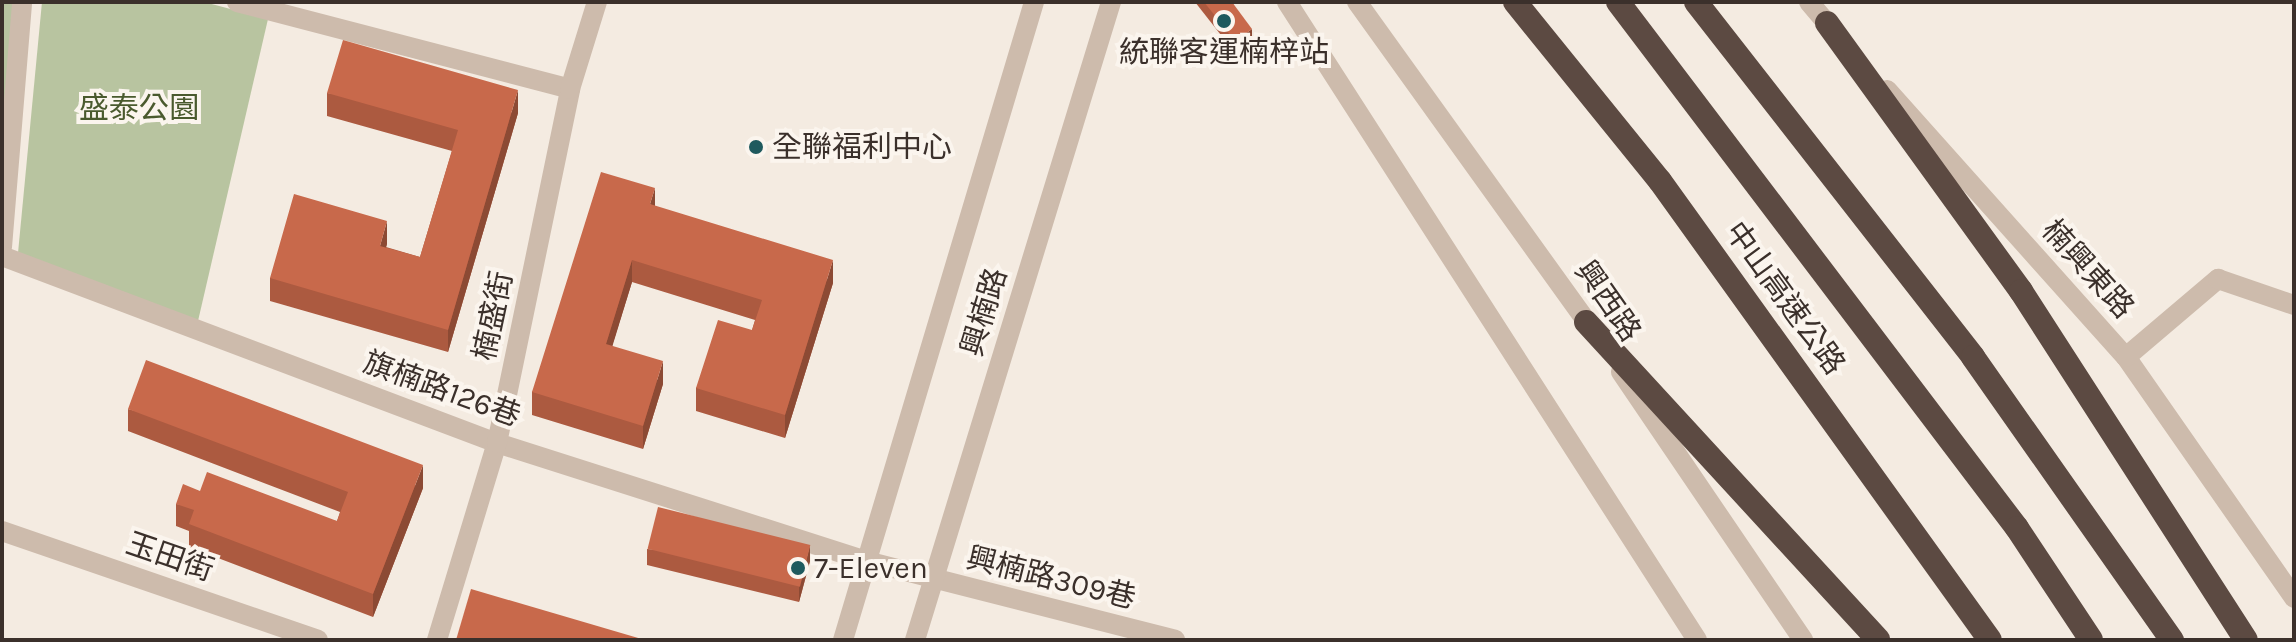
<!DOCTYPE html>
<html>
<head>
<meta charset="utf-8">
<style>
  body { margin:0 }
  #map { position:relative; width:2296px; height:642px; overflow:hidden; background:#f4ebe1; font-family:Karla,"Noto Sans TC",sans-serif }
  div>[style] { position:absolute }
  .green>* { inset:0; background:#b8c4a0 }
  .minor>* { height:20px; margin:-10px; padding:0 10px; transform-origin:10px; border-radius:10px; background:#cdbbac }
  .highway>* { height:24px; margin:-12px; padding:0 12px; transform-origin:12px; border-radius:12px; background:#5c4a42 }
  .wall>* { inset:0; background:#ac5a40 }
  .shaded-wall>* { inset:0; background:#8c4a34 }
  .building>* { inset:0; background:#c8694b; transform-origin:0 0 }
  .dots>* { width:22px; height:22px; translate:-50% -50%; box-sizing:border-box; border:4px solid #fbf5ee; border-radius:50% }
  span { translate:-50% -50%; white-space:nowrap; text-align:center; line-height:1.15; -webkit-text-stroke:8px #fbf5ee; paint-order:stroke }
  .poi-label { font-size:30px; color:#3b302b }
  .left { translate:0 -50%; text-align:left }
  .park-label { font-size:30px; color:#4a5a2e }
  .street-label { font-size:30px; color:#3b302b }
  .frame { position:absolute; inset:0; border:4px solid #3b302b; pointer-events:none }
</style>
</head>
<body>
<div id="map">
  <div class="green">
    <div style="clip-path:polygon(2px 2px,20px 2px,2px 246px)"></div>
    <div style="clip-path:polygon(42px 2px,204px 2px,268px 19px,198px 321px,18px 253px)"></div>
  </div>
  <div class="minor">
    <div style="left:237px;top:2px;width:344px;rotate:14.6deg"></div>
    <div style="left:1287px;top:2px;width:758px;rotate:57.27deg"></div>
    <div style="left:1357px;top:2px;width:406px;rotate:54.3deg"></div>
    <div style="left:1809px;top:2px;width:42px;rotate:49.8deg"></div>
    <div style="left:1887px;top:90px;width:358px;rotate:48.2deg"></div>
    <div style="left:2126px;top:357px;width:294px;rotate:55.1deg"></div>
    <div style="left:2px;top:247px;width:246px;rotate:-85.3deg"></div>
    <div style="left:2px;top:256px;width:529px;rotate:20.7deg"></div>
    <div style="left:497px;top:443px;width:387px;rotate:17.7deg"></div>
    <div style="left:866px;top:561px;width:319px;rotate:14.3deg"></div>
    <div style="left:2126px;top:357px;width:121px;rotate:-40.3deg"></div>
    <div style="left:2218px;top:279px;width:80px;rotate:18.9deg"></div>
    <div style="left:1621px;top:372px;width:324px;rotate:55.8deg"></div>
    <div style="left:2px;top:531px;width:334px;rotate:19deg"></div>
    <div style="left:437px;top:640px;width:206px;rotate:-73.1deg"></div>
    <div style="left:497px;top:443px;width:361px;rotate:-78.3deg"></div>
    <div style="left:570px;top:89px;width:91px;rotate:-72.8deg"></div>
    <div style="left:843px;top:640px;width:666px;rotate:-73.33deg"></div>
    <div style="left:915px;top:640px;width:667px;rotate:-72.92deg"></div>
  </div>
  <div class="highway">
    <div style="left:1515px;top:2px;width:230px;rotate:51deg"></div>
    <div style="left:1660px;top:181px;width:565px;rotate:54.29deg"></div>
    <div style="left:1618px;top:2px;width:660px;rotate:52.82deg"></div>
    <div style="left:2017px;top:528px;width:134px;rotate:56.5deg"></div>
    <div style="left:1696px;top:2px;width:450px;rotate:52deg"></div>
    <div style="left:1973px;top:357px;width:346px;rotate:54.9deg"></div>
    <div style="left:1827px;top:23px;width:331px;rotate:54.1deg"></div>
    <div style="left:2021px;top:291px;width:415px;rotate:57.2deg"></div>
    <div style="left:1586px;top:322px;width:432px;rotate:47.4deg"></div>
  </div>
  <div class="wall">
    <div style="clip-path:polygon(1195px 2px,1232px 2px,1252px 40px,1235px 53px)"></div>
    <div style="clip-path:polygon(327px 93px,518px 113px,448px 352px,270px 301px,270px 278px,387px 244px,386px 247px,420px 257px,452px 151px,327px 116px)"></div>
    <div style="clip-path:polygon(655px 206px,833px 283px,785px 438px,696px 411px,696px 388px,752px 330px,755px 320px,632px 282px,612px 346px,663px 384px,643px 449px,532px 415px,532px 392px)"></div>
    <div style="clip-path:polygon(128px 409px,423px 488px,373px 617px,189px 547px,189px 531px,176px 526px,176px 504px,337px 521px,340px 512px,128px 431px)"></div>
    <div style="clip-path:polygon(647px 549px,810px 561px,799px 602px,647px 565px)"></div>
  </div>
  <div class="shaded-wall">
    <div style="clip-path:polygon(1252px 29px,1252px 40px,1235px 53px,1235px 41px)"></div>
    <div style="clip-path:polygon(518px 90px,518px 113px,448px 352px,448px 330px)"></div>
    <div style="clip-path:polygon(655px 188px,655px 211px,650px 204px)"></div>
    <div style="clip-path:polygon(387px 221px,387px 244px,380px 268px,380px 246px)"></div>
    <div style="clip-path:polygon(632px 260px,632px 282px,606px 367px,606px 344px)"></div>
    <div style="clip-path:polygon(833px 260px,833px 283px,785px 438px,785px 415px)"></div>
    <div style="clip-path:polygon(663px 361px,663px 384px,643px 449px,643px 426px)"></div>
    <div style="clip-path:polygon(423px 465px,423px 488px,373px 617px,373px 594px)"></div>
    <div style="clip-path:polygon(810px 545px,810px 561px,799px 602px,799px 587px)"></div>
  </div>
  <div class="building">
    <div style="clip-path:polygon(1204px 2px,1232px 2px,1252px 29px,1235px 41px)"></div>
    <div style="clip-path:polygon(343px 40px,518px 90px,448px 330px,270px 278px,294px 194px,387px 221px,380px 246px,420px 257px,458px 130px,327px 93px)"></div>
    <div style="clip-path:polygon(601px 172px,655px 188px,650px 204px,833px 260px,785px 415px,696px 388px,718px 320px,752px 330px,762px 300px,632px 260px,606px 344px,663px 361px,643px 426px,532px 392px)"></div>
    <div style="clip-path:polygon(146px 360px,423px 465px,373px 594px,189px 524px,194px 510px,176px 504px,183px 484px,200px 491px,207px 472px,337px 521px,348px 492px,128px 409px)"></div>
    <div style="left:658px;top:507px;width:157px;height:43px;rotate:14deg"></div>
    <div style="clip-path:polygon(471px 589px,645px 640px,456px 640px)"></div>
  </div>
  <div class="dots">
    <div style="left:1224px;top:21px;background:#1f5a5e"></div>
    <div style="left:756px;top:147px;background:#1f5a5e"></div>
    <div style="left:798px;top:568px;background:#1f5a5e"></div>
  </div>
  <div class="poi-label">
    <span style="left:1224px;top:52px">統聯客運楠梓站</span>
    <span class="left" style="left:772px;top:147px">全聯福利中心</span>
    <span class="left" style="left:814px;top:568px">7-Eleven</span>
  </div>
  <div class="park-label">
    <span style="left:139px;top:108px">盛泰公園</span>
  </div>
  <div class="street-label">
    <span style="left:2088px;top:269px;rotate:48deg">楠興東路</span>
    <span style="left:1785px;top:298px;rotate:54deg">中山高速公路</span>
    <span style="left:1608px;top:301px;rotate:55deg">興西路</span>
    <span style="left:984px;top:312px;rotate:-73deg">興楠路</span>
    <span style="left:493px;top:316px;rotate:-78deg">楠盛街</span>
    <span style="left:442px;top:389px;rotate:20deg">旗楠路126巷</span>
    <span style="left:170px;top:557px;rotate:19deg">玉田街</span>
    <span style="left:1051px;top:578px;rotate:14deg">興楠路309巷</span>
  </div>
  <div class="frame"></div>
</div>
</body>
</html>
